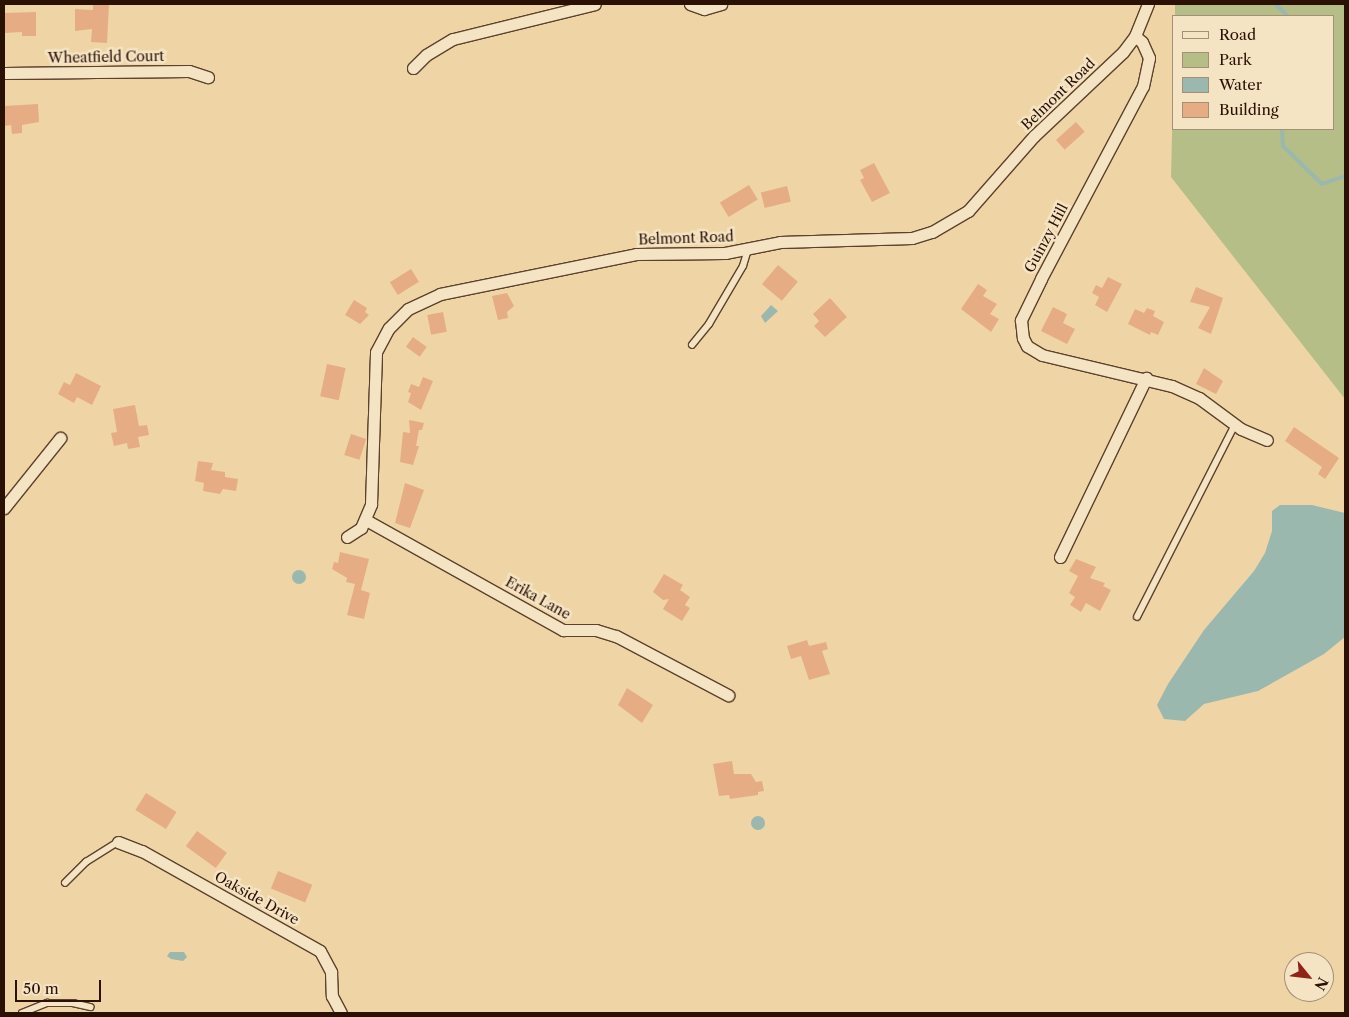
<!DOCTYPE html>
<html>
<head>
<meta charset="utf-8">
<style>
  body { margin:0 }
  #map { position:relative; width:1349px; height:1017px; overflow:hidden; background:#efd5a5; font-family:"Libre Caslon Text",serif }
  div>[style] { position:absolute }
  .green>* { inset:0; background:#b6be88 }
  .water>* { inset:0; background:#9bb8ae }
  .round { border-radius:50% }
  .stream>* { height:4px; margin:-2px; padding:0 2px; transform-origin:2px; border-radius:2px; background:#9bb8ae }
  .building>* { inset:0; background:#e6ad84; transform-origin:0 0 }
  .roads { filter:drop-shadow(1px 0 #5c412c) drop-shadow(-1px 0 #5c412c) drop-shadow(0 1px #5c412c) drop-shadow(0 -1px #5c412c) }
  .lane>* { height:5.5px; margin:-2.75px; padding:0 2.75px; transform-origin:2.75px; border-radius:2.75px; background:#f5e4c4 }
  .street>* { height:11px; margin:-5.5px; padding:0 5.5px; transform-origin:5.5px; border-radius:5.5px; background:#f5e4c4 }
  span { translate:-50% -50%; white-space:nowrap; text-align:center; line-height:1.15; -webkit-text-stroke:5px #f5e4c4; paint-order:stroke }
  .street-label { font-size:14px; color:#2b1004 }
  .frame { position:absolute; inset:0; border:5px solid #2b1004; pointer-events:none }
  .legend { position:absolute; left:1172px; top:15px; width:162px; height:115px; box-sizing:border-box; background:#f5e4c4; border:1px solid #a48f77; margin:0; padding:6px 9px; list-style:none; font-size:15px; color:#2b1004 }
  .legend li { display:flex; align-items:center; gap:10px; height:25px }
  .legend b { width:25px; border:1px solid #a48f77 }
  .north { position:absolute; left:1284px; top:952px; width:50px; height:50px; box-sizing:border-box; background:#f5e4c4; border:1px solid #a48f77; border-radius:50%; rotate:119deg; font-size:14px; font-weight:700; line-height:20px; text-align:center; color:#2b1004 }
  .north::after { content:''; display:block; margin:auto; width:18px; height:22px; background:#8f2418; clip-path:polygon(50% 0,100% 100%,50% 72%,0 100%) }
  .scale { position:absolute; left:15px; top:980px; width:86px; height:22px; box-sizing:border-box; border:2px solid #2b1004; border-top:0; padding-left:6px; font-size:15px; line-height:18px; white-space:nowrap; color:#2b1004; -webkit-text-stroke:4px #f5e4c4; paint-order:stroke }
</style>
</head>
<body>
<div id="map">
  <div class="green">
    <div style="clip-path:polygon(1175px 4px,1345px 4px,1345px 399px,1171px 177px,1173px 92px,1173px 129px,1333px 129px,1333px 16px,1175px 16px)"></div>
  </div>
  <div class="water">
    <div style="clip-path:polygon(771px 305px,778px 311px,765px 323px,761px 316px)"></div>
    <div style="clip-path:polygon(1280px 505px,1312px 505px,1345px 513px,1345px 637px,1324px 654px,1258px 691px,1204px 704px,1185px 721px,1164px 719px,1157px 705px,1168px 684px,1204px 630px,1254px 571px,1265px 553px,1272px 531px,1272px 511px)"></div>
    <div class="round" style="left:292px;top:570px;width:14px;height:14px"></div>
    <div class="round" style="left:751px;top:816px;width:14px;height:14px"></div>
    <div style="clip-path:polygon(170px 952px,184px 952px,187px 957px,183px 961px,171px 959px,167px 956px)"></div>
  </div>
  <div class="stream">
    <div style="left:1275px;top:4px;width:18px;rotate:43deg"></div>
    <div style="left:1282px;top:129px;width:17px;rotate:87deg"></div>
    <div style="left:1283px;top:146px;width:54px;rotate:44.3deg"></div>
    <div style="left:1322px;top:184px;width:24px;rotate:-19deg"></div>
  </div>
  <div class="building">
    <div style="clip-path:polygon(93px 4px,109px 4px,107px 43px,91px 42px,92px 29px,75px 31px,75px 9px,93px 10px)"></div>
    <div style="clip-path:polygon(36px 12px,36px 36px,22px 36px,22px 32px,4px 33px,4px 13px)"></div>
    <div style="clip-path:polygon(38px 104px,39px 122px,22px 125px,22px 133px,12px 134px,11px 125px,4px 126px,4px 106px)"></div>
    <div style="left:1076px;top:122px;width:13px;height:27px;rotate:48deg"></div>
    <div style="clip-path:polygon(874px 163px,890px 193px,872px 202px,860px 180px,864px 178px,860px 170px)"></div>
    <div style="left:749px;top:185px;width:17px;height:34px;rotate:59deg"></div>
    <div style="left:787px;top:186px;width:16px;height:27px;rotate:76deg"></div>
    <div style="left:778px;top:265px;width:26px;height:25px;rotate:40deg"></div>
    <div style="left:411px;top:269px;width:15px;height:25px;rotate:58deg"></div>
    <div style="clip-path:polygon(1108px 277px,1122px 284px,1107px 312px,1095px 305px,1099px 297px,1092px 293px,1096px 285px,1102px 288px)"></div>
    <div style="clip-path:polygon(978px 284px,987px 290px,983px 296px,997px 304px,990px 314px,999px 319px,991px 332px,961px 309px)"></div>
    <div style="clip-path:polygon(1196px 287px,1223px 298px,1211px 334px,1198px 328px,1210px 307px,1190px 302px)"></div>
    <div style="clip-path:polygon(507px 293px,514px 306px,507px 312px,508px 318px,498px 320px,492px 296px)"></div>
    <div style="clip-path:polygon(830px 298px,847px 317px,825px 337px,814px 326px,819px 321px,813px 314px)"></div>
    <div style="clip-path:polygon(354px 300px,367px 308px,365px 312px,369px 315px,360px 324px,345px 315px)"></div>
    <div style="clip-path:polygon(1053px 307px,1067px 314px,1063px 323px,1075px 329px,1067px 344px,1041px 331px)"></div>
    <div style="clip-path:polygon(1147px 308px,1155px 311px,1153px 316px,1164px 322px,1158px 335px,1151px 332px,1150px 335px,1128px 324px,1135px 309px,1144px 313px)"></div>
    <div style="left:443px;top:312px;width:20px;height:16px;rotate:79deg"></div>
    <div style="left:413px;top:337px;width:17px;height:12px;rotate:36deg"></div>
    <div style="left:327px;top:364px;width:19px;height:33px;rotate:12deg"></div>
    <div style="clip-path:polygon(1204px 368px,1223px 381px,1216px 394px,1196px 384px)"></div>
    <div style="clip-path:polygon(76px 373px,101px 386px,92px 405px,77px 397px,74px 403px,58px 394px,64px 382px,70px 385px)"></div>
    <div style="clip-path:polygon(423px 377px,433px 381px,421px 410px,408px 402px,411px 393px,408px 392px,411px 384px,419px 387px)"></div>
    <div style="clip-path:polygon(135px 405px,139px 426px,147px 425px,149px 435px,138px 437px,140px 447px,128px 449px,127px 443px,114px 446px,111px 433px,117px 432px,113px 409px)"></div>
    <div style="clip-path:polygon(409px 420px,424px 423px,422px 430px,419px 430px,416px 446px,419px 446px,413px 465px,400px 462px,403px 432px,410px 433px)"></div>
    <div style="clip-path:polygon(1294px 427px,1339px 458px,1325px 479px,1318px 474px,1322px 467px,1285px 441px)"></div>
    <div style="left:351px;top:434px;width:16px;height:22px;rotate:18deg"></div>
    <div style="clip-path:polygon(198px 461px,213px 463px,211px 470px,225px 472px,225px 477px,238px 479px,236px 491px,223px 489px,220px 494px,203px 491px,204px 483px,195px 481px)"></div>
    <div style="clip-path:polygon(405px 483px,424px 490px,410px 528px,395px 523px)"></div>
    <div style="clip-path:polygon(340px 552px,369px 559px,361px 590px,370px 593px,364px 619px,347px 615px,355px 584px,346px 582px,347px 578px,332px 569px,334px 562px,338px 563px)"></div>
    <div style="clip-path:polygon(1076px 559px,1096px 567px,1090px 578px,1105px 583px,1103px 586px,1111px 590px,1100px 611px,1086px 603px,1081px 612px,1070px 605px,1075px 597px,1069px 593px,1078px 576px,1069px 571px)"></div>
    <div style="clip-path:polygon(664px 574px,683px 585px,680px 590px,690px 597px,685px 605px,690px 608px,682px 621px,663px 609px,669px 599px,663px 600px,653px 592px)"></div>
    <div style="clip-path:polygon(807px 640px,809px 646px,826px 642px,828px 649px,822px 651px,830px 674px,809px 680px,801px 656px,791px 659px,787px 646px)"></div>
    <div style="clip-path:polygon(627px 688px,653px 705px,642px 723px,618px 705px)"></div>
    <div style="clip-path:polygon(732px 761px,734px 774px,751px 774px,756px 782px,762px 781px,764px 791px,758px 792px,758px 795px,730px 799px,729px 795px,719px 796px,713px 764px)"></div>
    <div style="left:146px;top:793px;width:36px;height:20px;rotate:32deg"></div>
    <div style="left:197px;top:831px;width:37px;height:19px;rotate:36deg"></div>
    <div style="left:278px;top:871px;width:37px;height:19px;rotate:22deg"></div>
  </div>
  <div class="roads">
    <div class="lane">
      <div style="left:692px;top:345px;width:27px;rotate:-51deg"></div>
      <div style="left:709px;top:324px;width:67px;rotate:-59.6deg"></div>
      <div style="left:743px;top:266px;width:17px;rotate:-73deg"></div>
      <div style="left:1137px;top:617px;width:216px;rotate:-63deg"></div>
      <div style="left:65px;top:883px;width:30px;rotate:-45deg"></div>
      <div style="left:86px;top:862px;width:38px;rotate:-32deg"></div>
      <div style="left:22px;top:1013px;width:27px;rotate:-22deg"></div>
      <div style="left:47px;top:1003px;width:26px"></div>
      <div style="left:73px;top:1003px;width:18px;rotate:13deg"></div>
    </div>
    <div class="street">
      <div style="left:690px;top:4px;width:15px;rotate:20deg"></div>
      <div style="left:704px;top:9px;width:18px;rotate:-16deg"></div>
      <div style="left:1135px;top:36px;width:9px;rotate:41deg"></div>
      <div style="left:1142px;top:42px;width:17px;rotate:66deg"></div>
      <div style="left:1149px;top:58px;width:29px;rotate:102deg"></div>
      <div style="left:1143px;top:86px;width:218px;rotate:117.9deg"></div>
      <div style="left:1041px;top:279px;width:46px;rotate:116deg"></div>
      <div style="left:1021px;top:320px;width:18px;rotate:84deg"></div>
      <div style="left:1023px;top:338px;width:9px;rotate:63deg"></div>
      <div style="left:1027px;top:346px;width:17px;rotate:31deg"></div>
      <div style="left:1042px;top:355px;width:134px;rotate:13.4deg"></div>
      <div style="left:1172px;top:386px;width:30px;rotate:24deg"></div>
      <div style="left:1199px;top:398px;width:52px;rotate:36.4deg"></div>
      <div style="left:1241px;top:429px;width:28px;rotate:23deg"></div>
      <div style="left:413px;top:68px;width:18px;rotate:-45deg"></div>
      <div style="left:426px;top:55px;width:31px;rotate:-31deg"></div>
      <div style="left:453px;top:39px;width:146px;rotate:-13.8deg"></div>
      <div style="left:4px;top:73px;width:185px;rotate:-0.6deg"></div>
      <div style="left:189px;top:71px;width:20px;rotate:18deg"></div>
      <div style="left:4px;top:508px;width:90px;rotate:-51.3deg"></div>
      <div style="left:366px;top:520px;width:226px;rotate:29.2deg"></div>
      <div style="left:563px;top:630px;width:33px"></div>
      <div style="left:596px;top:630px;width:21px;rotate:17deg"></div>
      <div style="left:616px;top:636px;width:127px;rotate:27.8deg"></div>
      <div style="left:347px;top:537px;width:17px;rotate:-33deg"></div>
      <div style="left:361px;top:528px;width:26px;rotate:-67deg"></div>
      <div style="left:371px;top:504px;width:152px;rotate:-88.1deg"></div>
      <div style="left:376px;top:352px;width:27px;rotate:-62deg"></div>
      <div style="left:389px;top:328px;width:27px;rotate:-45deg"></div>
      <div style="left:408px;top:309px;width:35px;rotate:-25deg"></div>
      <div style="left:440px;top:294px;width:200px;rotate:-11.5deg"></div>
      <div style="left:636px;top:254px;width:89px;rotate:-0.6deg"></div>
      <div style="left:725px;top:253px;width:56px;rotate:-11.3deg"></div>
      <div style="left:780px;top:242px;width:132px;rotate:-1.7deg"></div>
      <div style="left:912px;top:238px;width:21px;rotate:-17deg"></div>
      <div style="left:932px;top:232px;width:42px;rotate:-30.3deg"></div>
      <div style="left:968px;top:211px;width:100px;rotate:-48.7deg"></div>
      <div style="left:1034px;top:136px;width:122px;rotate:-43.3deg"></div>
      <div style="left:1123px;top:52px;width:20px;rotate:-53deg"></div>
      <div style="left:1135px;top:36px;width:35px;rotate:-68deg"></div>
      <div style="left:1060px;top:557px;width:199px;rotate:-64.3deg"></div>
      <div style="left:118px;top:842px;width:26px;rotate:21deg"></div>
      <div style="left:142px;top:851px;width:204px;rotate:29.3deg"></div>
      <div style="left:320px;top:951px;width:24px;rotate:62deg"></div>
      <div style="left:331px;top:972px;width:24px;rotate:88deg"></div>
      <div style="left:332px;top:996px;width:19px;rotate:62deg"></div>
    </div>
  </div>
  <div class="street-label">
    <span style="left:106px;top:57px;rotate:-1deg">Wheatfield Court</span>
    <span style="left:1058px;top:94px;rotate:-44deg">Belmont Road</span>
    <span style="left:686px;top:238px;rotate:-2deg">Belmont Road</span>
    <span style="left:1046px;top:238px;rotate:-62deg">Guinzy Hill</span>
    <span style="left:538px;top:598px;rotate:29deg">Erika Lane</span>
    <span style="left:257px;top:898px;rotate:29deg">Oakside Drive</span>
  </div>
  <div class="frame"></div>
  <ul class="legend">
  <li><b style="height:6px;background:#f5e4c4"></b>Road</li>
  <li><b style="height:14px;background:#b6be88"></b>Park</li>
  <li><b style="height:14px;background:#9bb8ae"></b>Water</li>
  <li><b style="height:14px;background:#e6ad84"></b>Building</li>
  </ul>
  <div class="north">N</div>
  <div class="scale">50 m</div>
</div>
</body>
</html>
